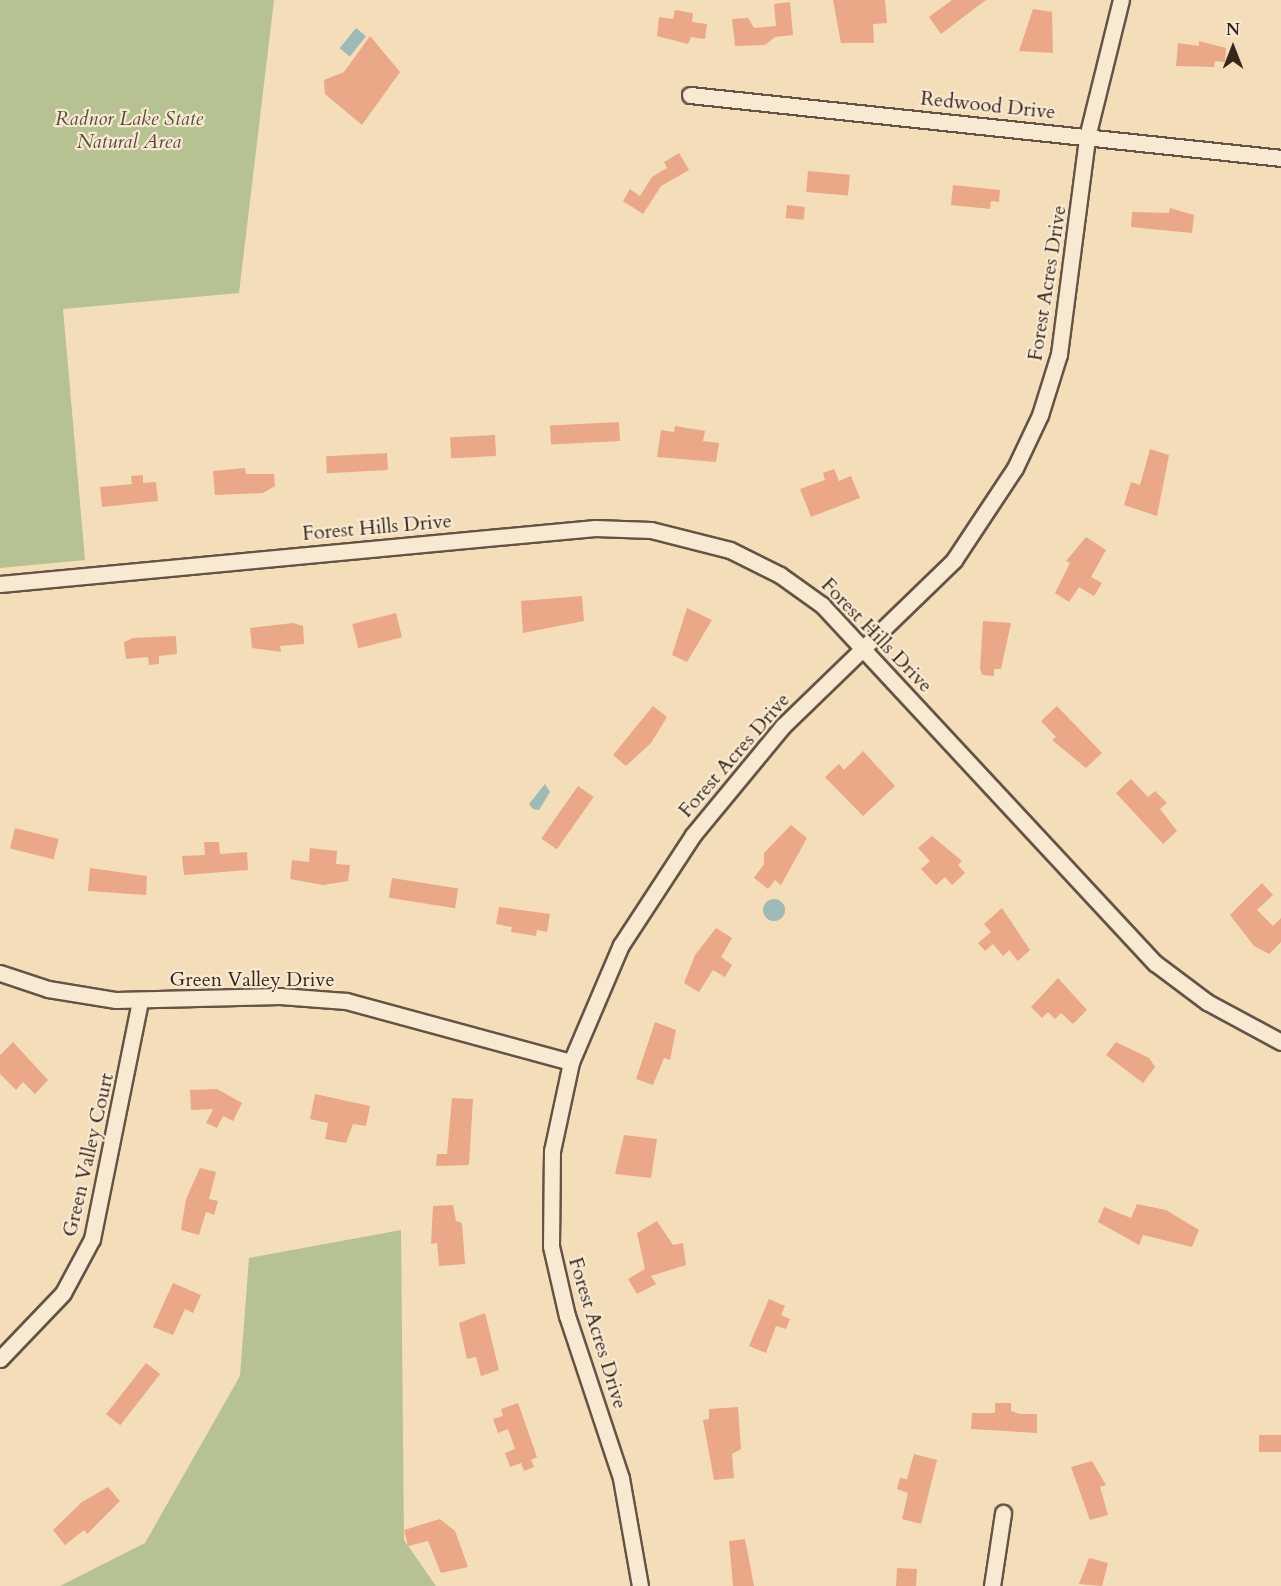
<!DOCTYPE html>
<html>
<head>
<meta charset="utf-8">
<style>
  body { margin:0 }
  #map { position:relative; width:1281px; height:1586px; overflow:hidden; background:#f4ddb9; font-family:Cardo,serif }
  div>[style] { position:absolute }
  .green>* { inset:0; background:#b7c292 }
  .water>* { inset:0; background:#9dbab6; transform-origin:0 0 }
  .round { border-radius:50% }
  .building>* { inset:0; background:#eaa889; transform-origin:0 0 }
  .roads { filter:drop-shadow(2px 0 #655445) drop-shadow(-2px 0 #655445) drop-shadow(0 2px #655445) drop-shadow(0 -2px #655445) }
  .street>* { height:15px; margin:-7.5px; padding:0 7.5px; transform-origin:7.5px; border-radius:7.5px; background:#f8e9d2 }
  span { translate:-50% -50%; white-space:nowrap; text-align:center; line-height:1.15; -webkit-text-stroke:4.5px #f8e9d2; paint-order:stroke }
  .street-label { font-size:20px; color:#35271e }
  .park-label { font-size:20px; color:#564e3b; font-style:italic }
  .north { position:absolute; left:1203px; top:18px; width:60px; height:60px; -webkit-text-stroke:4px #f8e9d2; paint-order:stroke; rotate:0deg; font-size:16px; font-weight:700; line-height:24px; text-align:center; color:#35271e }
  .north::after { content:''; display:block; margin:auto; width:21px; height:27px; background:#35271e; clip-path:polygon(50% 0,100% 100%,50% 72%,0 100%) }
</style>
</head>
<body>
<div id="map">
  <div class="green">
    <div style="clip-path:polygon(0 0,274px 0,239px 293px,63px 309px,85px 560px,0 568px)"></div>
    <div style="clip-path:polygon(401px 1230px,404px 1540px,436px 1586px,60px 1586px,145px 1543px,240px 1376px,249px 1258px)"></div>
  </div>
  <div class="water">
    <div style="left:356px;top:28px;width:13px;height:26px;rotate:39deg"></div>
    <div style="clip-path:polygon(545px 784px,550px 792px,539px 810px,533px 809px,529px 804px)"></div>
    <div class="round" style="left:763px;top:899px;width:22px;height:22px"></div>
  </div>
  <div class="building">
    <div style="clip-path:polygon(833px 0,885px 0,887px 23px,873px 24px,874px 43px,841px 43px)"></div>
    <div style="clip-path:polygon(952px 0,986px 0,941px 34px,929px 17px)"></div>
    <div style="clip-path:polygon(790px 2px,793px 35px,775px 37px,765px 45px,735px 46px,732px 19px,748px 18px,754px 28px,776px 26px,774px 4px)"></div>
    <div style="clip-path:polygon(1033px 9px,1052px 12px,1053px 53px,1019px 51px)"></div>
    <div style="clip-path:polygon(675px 10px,693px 13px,692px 22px,707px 24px,705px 39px,691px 37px,688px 44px,657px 36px,659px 17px,673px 19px)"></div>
    <div style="clip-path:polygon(370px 36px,400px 72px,362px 125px,325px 94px,324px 80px,344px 72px)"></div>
    <div style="clip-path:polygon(1199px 41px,1226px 48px,1225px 62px,1215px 61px,1214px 67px,1176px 66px,1178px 43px,1199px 46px)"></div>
    <div style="clip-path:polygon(679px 153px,689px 170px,661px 186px,643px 214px,623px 201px,630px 189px,640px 196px,652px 177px,667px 168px,664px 162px)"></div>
    <div style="left:808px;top:171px;width:42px;height:21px;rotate:5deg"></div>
    <div style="clip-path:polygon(953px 185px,1000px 190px,999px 202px,991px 201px,990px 209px,951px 205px)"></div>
    <div style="left:787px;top:205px;width:18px;height:13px;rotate:6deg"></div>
    <div style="clip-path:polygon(1170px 208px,1194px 215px,1192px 233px,1131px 227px,1132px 212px,1169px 213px)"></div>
    <div style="left:619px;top:422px;width:19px;height:69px;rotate:87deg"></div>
    <div style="clip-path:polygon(675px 426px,705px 431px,703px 441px,719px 443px,716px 462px,657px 457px,661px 430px,674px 432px)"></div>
    <div style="left:495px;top:435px;width:21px;height:45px;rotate:87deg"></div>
    <div style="clip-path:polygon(1150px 449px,1169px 455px,1157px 516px,1124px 505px,1131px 482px,1140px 485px)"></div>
    <div style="left:387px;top:453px;width:17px;height:61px;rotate:87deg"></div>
    <div style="clip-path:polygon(245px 468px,246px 474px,274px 474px,275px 486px,263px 493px,215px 495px,213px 471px)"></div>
    <div style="clip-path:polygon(834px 469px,839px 481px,851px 476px,860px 498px,811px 517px,800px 489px,825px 480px,823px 473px)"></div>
    <div style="clip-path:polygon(143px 475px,143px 483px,156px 482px,158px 501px,102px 507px,100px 487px,132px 484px,131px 476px)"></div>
    <div style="clip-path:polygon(1086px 537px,1106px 550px,1091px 577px,1102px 583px,1094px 596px,1079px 587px,1069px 602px,1055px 593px,1070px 563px,1066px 561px)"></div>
    <div style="clip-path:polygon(582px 596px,584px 621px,523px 633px,521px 601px)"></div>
    <div style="clip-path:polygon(687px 608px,712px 620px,687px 662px,672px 655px)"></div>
    <div style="left:396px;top:613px;width:25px;height:45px;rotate:76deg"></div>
    <div style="clip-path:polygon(983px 621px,1011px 623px,1001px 669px,994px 669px,994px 676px,982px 675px,980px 668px)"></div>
    <div style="clip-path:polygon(293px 623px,303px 626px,304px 644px,280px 646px,281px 652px,252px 648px,250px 628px)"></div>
    <div style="clip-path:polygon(176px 636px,177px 654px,159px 656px,159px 664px,149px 665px,148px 657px,126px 659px,124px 642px,133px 638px)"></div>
    <div style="clip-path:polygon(653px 706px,667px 717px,651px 743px,626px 766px,613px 755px)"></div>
    <div style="clip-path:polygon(1057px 706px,1102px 753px,1086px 768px,1052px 740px,1056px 737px,1041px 721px)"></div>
    <div style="clip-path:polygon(863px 751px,895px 786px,863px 816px,825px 777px,839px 764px,844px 770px)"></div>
    <div style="clip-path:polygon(1131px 779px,1148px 797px,1155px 791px,1167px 803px,1160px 809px,1177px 831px,1163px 844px,1116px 793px)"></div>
    <div style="left:578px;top:786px;width:19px;height:64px;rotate:35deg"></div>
    <div style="clip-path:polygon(791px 825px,807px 838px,781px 885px,775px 880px,768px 889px,754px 878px,764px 864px,764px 853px)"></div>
    <div style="left:15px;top:828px;width:45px;height:21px;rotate:14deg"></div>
    <div style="clip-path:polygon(932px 836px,962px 861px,958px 865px,965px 873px,952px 885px,945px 877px,936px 885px,921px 869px,930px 861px,918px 848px)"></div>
    <div style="clip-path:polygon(204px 842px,219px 842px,220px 854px,247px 852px,248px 870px,184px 875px,182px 856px,205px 855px)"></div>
    <div style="clip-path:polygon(310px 848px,337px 851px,336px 864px,350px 865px,348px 881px,323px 885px,290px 879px,292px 860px,309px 862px)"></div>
    <div style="clip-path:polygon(90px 868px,147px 876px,146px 895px,88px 891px)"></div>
    <div style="left:392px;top:878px;width:67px;height:20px;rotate:9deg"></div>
    <div style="clip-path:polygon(1262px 883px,1273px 895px,1257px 910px,1273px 926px,1281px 918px,1281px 942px,1269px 954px,1254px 946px,1230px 915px)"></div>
    <div style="clip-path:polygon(499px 907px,550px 914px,547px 932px,537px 930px,536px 936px,511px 932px,512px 927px,496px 924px)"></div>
    <div style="clip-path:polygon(1002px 908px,1030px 950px,1018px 961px,1009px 950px,1003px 956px,993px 944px,985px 951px,978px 943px,991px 932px,984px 924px)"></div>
    <div style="clip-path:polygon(716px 928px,732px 938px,721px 957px,732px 965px,725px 977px,713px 970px,699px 992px,684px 983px,695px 955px)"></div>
    <div style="clip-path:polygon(1058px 978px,1087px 1010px,1073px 1024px,1061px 1013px,1055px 1019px,1048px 1012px,1042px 1018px,1031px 1007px)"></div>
    <div style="clip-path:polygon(655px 1022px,676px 1030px,670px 1060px,664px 1058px,653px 1085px,636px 1079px)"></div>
    <div style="clip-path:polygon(13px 1042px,48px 1080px,35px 1094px,23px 1082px,16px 1090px,0 1074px,0 1055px)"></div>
    <div style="clip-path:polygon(1116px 1042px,1149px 1058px,1155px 1067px,1143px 1083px,1106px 1055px)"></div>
    <div style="clip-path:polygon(217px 1089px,242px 1103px,233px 1121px,223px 1116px,217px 1128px,206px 1123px,213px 1109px,191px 1110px,190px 1090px)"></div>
    <div style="clip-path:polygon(315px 1094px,370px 1106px,366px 1126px,353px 1124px,346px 1143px,325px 1139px,328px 1123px,310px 1119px)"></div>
    <div style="clip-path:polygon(452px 1098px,473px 1099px,469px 1165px,436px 1166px,437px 1154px,447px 1154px)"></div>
    <div style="clip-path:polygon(624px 1135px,657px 1139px,651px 1178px,615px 1174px)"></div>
    <div style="clip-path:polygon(200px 1168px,216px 1172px,209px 1199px,218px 1201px,214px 1215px,206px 1212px,199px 1235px,181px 1230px,186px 1199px)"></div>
    <div style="clip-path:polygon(1137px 1204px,1166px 1210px,1199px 1230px,1192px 1247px,1143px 1235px,1139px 1245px,1098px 1222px,1104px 1207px,1131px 1218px)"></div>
    <div style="clip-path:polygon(453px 1205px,456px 1221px,462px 1223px,465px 1264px,439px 1266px,437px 1243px,431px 1244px,433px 1206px)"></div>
    <div style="clip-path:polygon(657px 1221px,673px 1245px,683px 1243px,686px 1265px,651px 1276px,656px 1284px,637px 1294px,628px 1279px,645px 1269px,637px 1233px)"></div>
    <div style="clip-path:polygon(173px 1283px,201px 1295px,193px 1313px,185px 1309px,173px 1335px,153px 1327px)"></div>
    <div style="clip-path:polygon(769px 1299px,785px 1306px,781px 1315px,790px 1319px,786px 1329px,776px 1326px,766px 1353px,749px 1346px)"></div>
    <div style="clip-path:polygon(485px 1313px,499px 1370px,481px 1376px,476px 1357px,467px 1359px,459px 1323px)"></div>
    <div style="left:146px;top:1363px;width:18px;height:65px;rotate:38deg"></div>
    <div style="clip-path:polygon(518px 1403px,537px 1457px,531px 1460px,534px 1467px,524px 1471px,521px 1463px,510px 1467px,505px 1453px,515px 1449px,508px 1429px,498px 1433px,493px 1419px,503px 1416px,501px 1409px)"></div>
    <div style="clip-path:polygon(995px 1403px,1011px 1403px,1011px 1411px,1020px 1414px,1037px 1414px,1037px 1433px,971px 1429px,972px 1413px,995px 1413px)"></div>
    <div style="clip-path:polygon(738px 1407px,741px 1449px,732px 1454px,734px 1478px,714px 1480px,703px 1420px,709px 1419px,709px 1409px)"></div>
    <div style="left:1259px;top:1435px;width:22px;height:17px"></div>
    <div style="clip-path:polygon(914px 1454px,937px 1460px,921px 1524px,902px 1519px,908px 1493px,897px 1489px,900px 1478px,907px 1479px)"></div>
    <div style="clip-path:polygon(1092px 1461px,1106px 1485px,1100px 1487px,1108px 1515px,1090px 1520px,1071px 1467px)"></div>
    <div style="clip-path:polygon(108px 1487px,120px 1501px,87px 1534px,84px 1530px,65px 1545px,53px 1530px,82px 1502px)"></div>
    <div style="clip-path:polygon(440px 1519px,455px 1531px,468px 1567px,441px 1573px,428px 1541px,408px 1546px,404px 1530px)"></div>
    <div style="clip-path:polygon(745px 1539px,754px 1586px,733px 1586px,729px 1541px)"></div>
    <div style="clip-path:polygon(1089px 1558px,1108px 1563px,1102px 1586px,1079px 1584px)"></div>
    <div style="left:897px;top:1568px;width:20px;height:18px;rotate:3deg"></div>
  </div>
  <div class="roads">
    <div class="street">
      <div style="left:690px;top:95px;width:594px;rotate:6.08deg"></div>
      <div style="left:0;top:584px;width:598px;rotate:-5.38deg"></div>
      <div style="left:595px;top:528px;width:56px;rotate:2deg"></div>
      <div style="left:651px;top:530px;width:81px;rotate:14.2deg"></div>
      <div style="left:730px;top:550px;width:56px;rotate:26.6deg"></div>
      <div style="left:780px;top:575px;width:52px;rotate:35.5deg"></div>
      <div style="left:822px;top:605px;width:489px;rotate:47.1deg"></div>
      <div style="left:1155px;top:963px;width:65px;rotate:36.9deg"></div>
      <div style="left:1207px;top:1002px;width:84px;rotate:28.4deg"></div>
      <div style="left:0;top:973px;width:51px;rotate:18.4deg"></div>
      <div style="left:48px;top:989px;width:69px;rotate:9.2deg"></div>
      <div style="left:116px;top:1000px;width:164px;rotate:-1.4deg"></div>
      <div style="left:280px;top:996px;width:66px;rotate:4.3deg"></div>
      <div style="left:346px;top:1001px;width:233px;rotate:15.2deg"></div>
      <div style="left:0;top:1359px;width:91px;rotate:-46.3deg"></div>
      <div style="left:63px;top:1293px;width:61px;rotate:-61.8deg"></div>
      <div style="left:92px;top:1239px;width:243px;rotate:-78.6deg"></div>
      <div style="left:640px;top:1586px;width:110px;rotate:-100deg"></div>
      <div style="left:621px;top:1478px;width:171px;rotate:-108.4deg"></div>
      <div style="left:567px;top:1316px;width:72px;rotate:-102.9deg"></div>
      <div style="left:551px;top:1246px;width:95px;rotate:-89.4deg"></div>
      <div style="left:552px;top:1151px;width:91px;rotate:-77.9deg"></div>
      <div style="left:571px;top:1062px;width:127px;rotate:-66.9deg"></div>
      <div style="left:621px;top:945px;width:131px;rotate:-56.8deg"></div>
      <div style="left:693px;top:835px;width:141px;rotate:-50.5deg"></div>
      <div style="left:783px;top:726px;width:238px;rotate:-44.1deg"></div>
      <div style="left:954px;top:560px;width:110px;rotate:-56.5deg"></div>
      <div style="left:1015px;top:468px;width:59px;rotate:-64.7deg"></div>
      <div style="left:1040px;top:415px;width:64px;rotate:-72.7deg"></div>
      <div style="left:1059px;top:354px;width:219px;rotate:-82.6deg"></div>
      <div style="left:1087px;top:137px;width:141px;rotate:-76.1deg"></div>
      <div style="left:992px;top:1586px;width:74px;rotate:-81.4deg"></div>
    </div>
  </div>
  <div class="street-label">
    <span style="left:988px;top:105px;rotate:6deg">Redwood Drive</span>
    <span style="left:1047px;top:283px;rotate:-81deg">Forest Acres Drive</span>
    <span style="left:377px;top:527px;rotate:-5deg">Forest Hills Drive</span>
    <span style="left:877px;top:635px;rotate:46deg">Forest Hills Drive</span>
    <span style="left:734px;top:755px;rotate:-49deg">Forest Acres Drive</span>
    <span style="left:252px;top:979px">Green Valley Drive</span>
    <span style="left:88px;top:1155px;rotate:-77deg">Green Valley Court</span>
    <span style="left:598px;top:1333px;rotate:73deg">Forest Acres Drive</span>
  </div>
  <div class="park-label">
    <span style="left:129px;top:130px">Radnor Lake State<br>Natural Area</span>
  </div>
  <div class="north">N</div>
</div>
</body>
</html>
